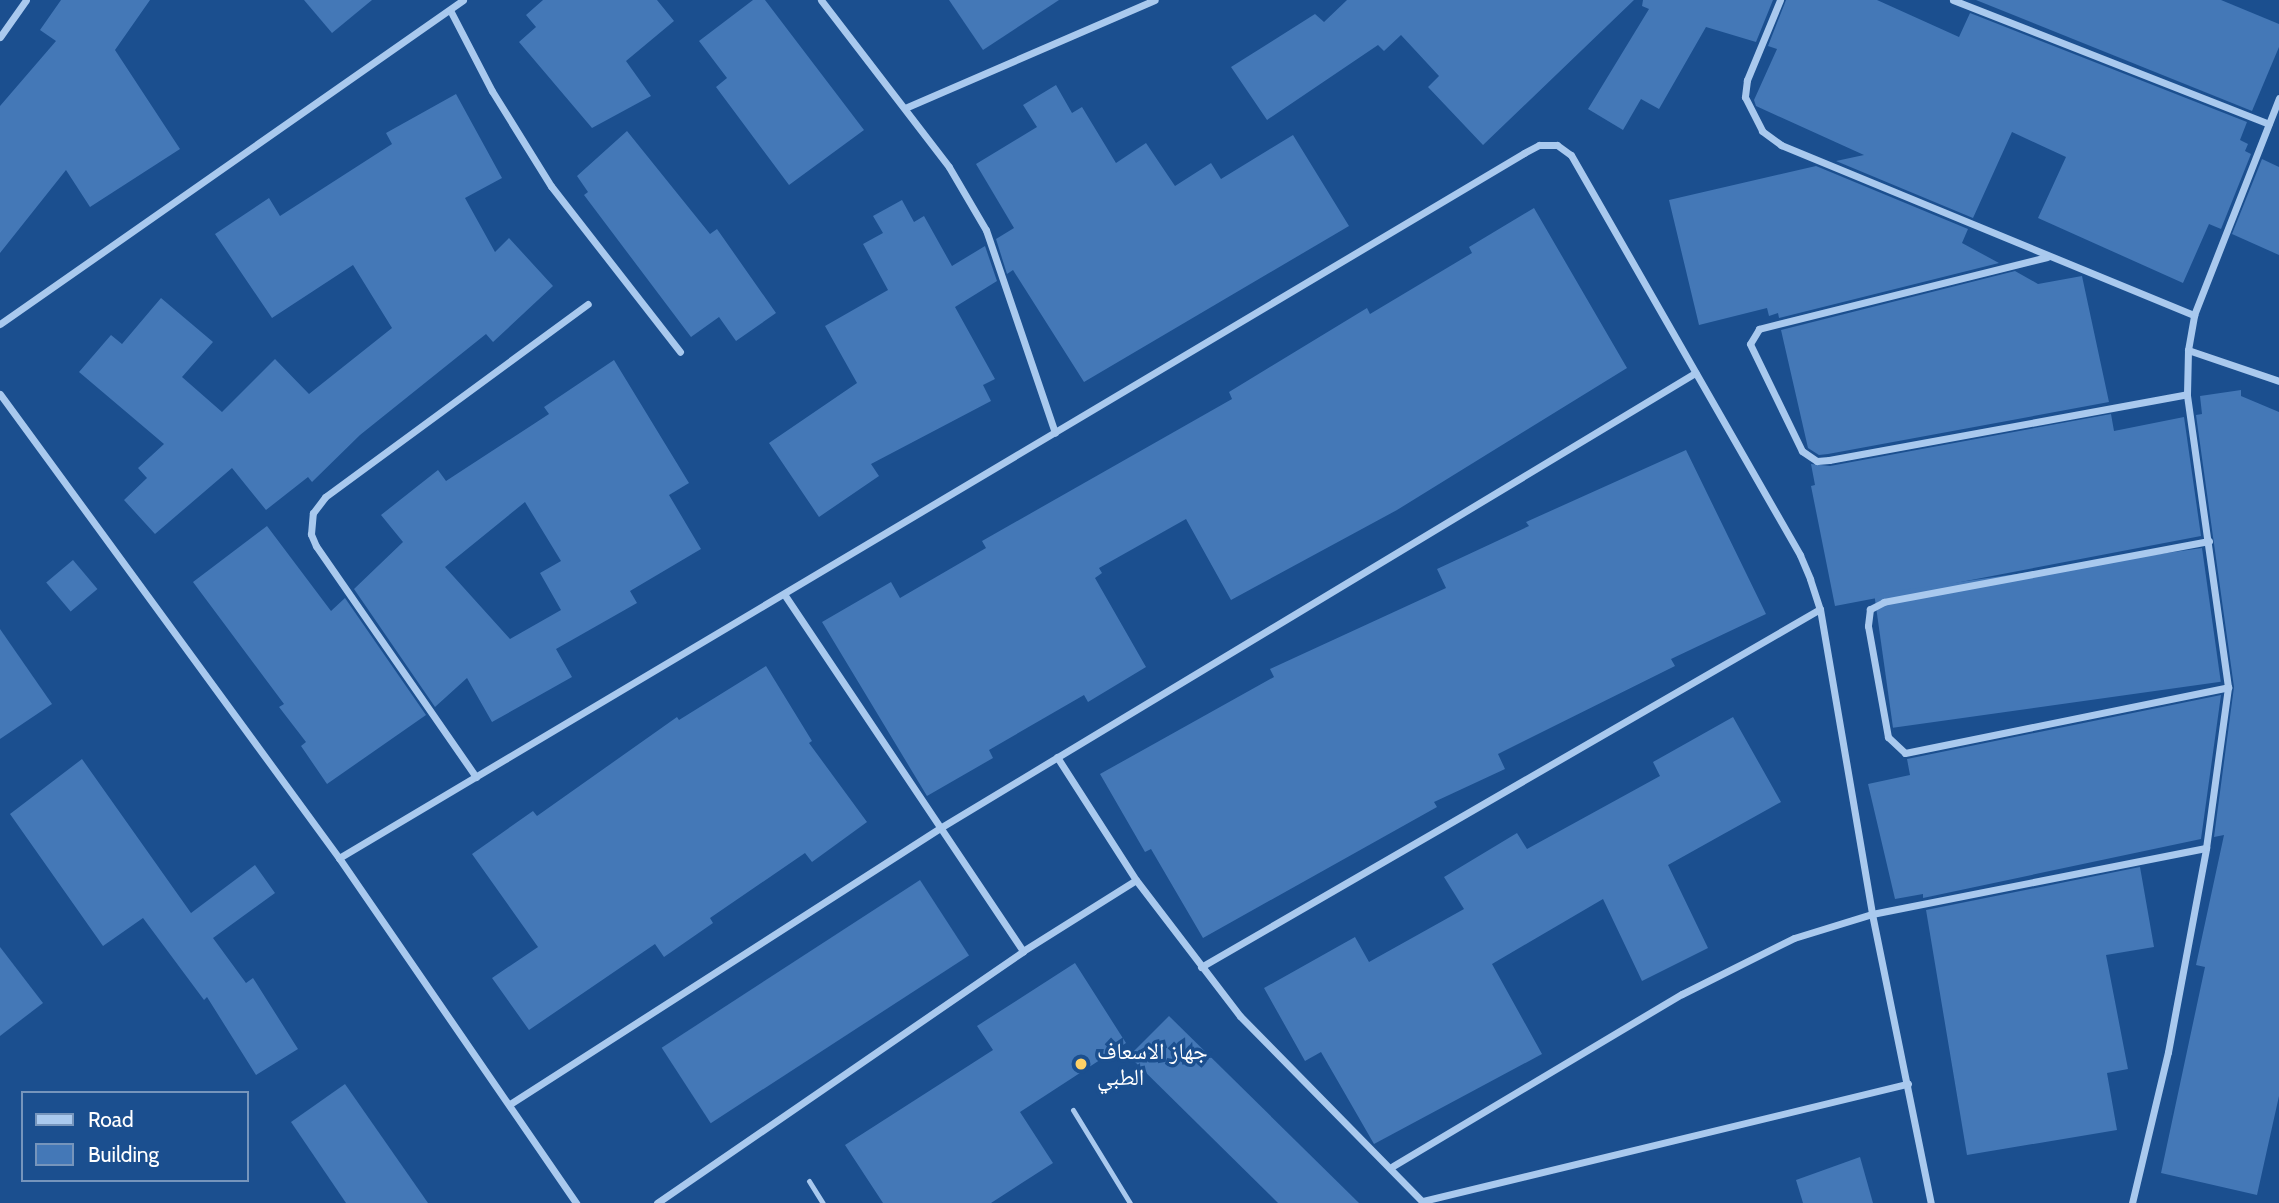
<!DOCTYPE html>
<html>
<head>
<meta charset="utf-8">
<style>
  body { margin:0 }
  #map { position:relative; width:2279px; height:1203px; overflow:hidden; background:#1b4f8f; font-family:Cabin,"Noto Naskh Arabic",sans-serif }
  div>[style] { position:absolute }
  .building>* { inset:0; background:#4478b7; transform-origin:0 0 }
  .service>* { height:5px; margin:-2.5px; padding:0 2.5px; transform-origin:2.5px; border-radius:2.5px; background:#a9c9ee }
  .minor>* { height:7px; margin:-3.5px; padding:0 3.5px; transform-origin:3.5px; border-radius:3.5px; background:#a9c9ee }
  .dots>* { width:19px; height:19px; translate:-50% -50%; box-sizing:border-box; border:4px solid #1b4f8f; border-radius:50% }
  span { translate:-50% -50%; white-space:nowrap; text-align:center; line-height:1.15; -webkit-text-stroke:7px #1b4f8f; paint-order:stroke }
  .poi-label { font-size:23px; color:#fff }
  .left { translate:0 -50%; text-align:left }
  .legend { position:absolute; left:21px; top:1091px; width:228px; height:91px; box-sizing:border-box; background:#1b4f8f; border:2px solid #7695bc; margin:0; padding:9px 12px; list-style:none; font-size:21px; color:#fff }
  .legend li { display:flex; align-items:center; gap:14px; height:35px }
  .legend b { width:35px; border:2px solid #7695bc }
</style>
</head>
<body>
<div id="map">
  <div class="building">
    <div style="clip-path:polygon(61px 0,150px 0,115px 50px,180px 149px,90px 207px,66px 170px,0 253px,0 106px,56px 41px,40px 30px)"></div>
    <div style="clip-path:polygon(304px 0,372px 0,332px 33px)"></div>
    <div style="clip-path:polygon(543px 0,657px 0,674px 21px,626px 61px,651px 96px,592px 128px,519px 42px,536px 27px,526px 15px)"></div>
    <div style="clip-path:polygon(753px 0,765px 0,864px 130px,789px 185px,716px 87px,727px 78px,699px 41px)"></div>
    <div style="clip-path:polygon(949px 0,1059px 0,983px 50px)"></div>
    <div style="clip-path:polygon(1347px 0,1634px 0,1483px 145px,1428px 87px,1439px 76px,1401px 35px,1384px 51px,1378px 45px,1267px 120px,1231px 67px,1315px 14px,1324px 22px)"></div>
    <div style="clip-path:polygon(1643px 0,1773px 0,1756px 42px,1706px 27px,1659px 109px,1641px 99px,1623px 130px,1588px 109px,1649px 9px,1642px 6px)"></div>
    <div style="clip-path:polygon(1786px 0,1877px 0,1959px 37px,1970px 13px,2247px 122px,2240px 140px,2248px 144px,2245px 151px,2251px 154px,2221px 229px,2209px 224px,2183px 283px,2038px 218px,2066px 157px,2012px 132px,1973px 218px,1836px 161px,1864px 155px,1756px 106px,1754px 100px,1777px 49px,1768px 46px)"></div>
    <div style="clip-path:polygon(1976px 0,2221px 0,2279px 24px,2279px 47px,2252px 111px)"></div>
    <div style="clip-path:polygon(1056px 85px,1072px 113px,1082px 107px,1116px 163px,1146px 143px,1175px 186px,1211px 163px,1221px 179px,1293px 135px,1349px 226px,1084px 382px,1013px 270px,1007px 274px,996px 239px,1014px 228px,976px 164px,1037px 127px,1023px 105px)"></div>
    <div style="clip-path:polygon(456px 94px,502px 178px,465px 198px,495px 252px,509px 238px,553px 286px,493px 342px,486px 334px,360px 435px,312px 482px,308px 477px,266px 510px,232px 468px,155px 534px,124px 500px,147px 478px,138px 468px,164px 444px,79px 372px,111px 335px,122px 344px,161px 298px,213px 342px,182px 377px,222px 412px,275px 359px,309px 394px,392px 328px,353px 265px,272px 318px,215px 234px,269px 198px,280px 216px,392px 144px,386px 133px)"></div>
    <div style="clip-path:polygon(627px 131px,710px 234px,717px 229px,776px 313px,736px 341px,719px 317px,691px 337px,584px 195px,588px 192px,577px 176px)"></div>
    <div style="clip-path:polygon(2262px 159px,2279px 167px,2279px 255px,2232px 234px)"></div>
    <div style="clip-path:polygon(1816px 166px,1968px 229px,1962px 243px,1999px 263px,1779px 318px,1778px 313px,1769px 316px,1767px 308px,1699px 325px,1669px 200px)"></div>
    <div style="clip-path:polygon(902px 200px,914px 222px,924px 216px,952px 266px,985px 246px,997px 281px,955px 307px,995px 379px,983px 385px,991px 401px,871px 464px,879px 476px,819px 517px,769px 443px,857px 383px,825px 326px,888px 290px,863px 244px,883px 233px,873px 216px)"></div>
    <div style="clip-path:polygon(1534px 208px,1627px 368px,1397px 510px,1231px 600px,1186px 519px,1099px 568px,1102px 573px,1095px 578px,1146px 667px,1088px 702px,1084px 695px,989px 750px,993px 758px,927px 796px,822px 622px,891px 582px,900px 598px,986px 548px,982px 541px,1232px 399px,1229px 392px,1367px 308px,1370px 314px,1472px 253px,1469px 247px)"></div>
    <div style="clip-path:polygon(2015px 271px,2038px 284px,2082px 276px,2109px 402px,1828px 454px,1819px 455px,1808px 448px,1781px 330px)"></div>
    <div style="clip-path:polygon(evenodd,614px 360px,689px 483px,669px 495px,701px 549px,630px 591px,637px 603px,556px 649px,572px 677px,492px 722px,467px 678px,435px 707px,354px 589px,403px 542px,381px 515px,438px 470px,446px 481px,549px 414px,544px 407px,614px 360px,525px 502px,561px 561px,540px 573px,561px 610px,510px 639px,445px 567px,525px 502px)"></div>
    <div style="clip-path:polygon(2241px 390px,2241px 396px,2279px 412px,2279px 1096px,2257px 1195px,2161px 1173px,2205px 967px,2196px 965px,2224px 835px,2214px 837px,2234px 687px,2196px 415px,2202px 414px,2200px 396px)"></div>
    <div style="clip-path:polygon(2111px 414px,2114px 431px,2184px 417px,2201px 536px,1835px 606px,1811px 486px,1815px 485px,1811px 464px,1830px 466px)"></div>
    <div style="clip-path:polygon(1686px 450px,1766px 614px,1671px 659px,1675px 666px,1498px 754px,1505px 769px,1434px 802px,1437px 807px,1203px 938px,1151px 849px,1145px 852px,1100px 774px,1274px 677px,1270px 669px,1446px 588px,1437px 569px,1529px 526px,1526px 522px)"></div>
    <div style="clip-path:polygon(267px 526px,331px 611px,345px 598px,426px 715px,327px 784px,301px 746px,306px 742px,279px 707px,284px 704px,193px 582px)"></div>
    <div style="left:2202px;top:548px;width:135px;height:331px;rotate:82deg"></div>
    <div style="left:73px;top:560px;width:38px;height:35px;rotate:50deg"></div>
    <div style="clip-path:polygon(0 629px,52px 704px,0 739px)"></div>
    <div style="clip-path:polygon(766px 666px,812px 741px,809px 743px,867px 822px,812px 862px,805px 853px,710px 918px,713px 923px,664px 957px,655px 944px,529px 1030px,492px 978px,538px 947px,472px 854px,533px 811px,537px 816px,677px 717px,679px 720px)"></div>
    <div style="clip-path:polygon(2221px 695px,2201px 839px,1923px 898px,1923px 894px,1895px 899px,1868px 784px,1910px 775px,1907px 759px)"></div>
    <div style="clip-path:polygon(1733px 717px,1781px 802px,1668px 865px,1708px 948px,1642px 981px,1603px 899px,1492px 964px,1542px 1054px,1374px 1144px,1321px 1052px,1305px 1061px,1264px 988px,1355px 937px,1369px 962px,1464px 909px,1444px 877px,1517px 833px,1527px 849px,1660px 776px,1653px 762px)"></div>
    <div style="clip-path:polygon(82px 759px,191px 913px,255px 865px,275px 893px,213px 938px,246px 983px,253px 978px,298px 1049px,256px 1075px,207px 997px,204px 1000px,143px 918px,103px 946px,10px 814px)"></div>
    <div style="clip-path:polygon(2140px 867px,2154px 947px,2106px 955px,2128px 1069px,2107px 1073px,2117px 1130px,1967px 1155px,1926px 910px)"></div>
    <div style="left:920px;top:880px;width:90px;height:308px;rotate:57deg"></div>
    <div style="clip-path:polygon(0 947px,43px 1003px,0 1036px)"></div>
    <div style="clip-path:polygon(1075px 963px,1126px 1043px,1020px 1112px,1053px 1163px,991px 1203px,883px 1203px,845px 1145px,993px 1050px,977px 1026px)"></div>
    <div style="clip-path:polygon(1169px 1016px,1359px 1203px,1278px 1203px,1129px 1056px)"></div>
    <div style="clip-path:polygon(345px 1084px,428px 1203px,346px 1203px,291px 1122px)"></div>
    <div style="clip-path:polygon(1860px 1157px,1873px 1203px,1803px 1203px,1796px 1180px)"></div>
  </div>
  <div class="service">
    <div style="left:1073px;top:1110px;width:109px;rotate:58.5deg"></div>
    <div style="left:809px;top:1181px;width:26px;rotate:58deg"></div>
  </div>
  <div class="minor">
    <div style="left:821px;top:0;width:210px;rotate:52.5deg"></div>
    <div style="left:949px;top:167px;width:73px;rotate:59.6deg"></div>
    <div style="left:986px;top:230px;width:214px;rotate:71.2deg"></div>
    <div style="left:1780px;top:0;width:87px;rotate:112.4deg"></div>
    <div style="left:1747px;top:80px;width:17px;rotate:97deg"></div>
    <div style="left:1745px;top:97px;width:38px;rotate:63deg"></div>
    <div style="left:1762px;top:131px;width:24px;rotate:36deg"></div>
    <div style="left:1781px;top:145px;width:447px;rotate:22.4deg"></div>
    <div style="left:1953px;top:0;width:339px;rotate:21.4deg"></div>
    <div style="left:450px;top:10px;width:91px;rotate:62.6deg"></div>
    <div style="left:492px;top:91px;width:112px;rotate:58.2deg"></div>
    <div style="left:551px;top:186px;width:210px;rotate:52.1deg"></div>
    <div style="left:0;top:37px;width:45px;rotate:-54.9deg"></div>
    <div style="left:905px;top:108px;width:272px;rotate:-23.4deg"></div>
    <div style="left:2047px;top:257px;width:297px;rotate:166deg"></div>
    <div style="left:1759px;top:329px;width:17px;rotate:121deg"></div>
    <div style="left:1750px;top:344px;width:119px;rotate:64.1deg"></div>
    <div style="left:1802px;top:451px;width:18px;rotate:34deg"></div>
    <div style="left:1817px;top:461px;width:12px;rotate:-5deg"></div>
    <div style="left:1829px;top:460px;width:364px;rotate:-10.4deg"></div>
    <div style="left:0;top:324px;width:565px;rotate:-34.98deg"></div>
    <div style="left:2188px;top:350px;width:96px;rotate:18.8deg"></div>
    <div style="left:0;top:394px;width:575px;rotate:53.85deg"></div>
    <div style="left:339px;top:858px;width:419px;rotate:55.5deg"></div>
    <div style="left:2209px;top:541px;width:331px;rotate:169.4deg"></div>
    <div style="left:1884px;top:602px;width:16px;rotate:153deg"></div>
    <div style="left:1870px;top:609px;width:17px;rotate:97deg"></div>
    <div style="left:1868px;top:626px;width:113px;rotate:79.8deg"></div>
    <div style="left:1888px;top:737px;width:23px;rotate:43deg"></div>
    <div style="left:1905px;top:753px;width:330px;rotate:-11.5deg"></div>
    <div style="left:784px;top:594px;width:430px;rotate:56.2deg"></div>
    <div style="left:1057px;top:757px;width:146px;rotate:57.3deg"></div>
    <div style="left:1136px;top:880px;width:171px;rotate:52.6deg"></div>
    <div style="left:1240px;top:1016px;width:262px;rotate:45.5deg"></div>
    <div style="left:476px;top:777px;width:281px;rotate:-124.7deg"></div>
    <div style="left:316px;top:546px;width:13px;rotate:-113deg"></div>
    <div style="left:311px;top:534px;width:21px;rotate:-85deg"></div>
    <div style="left:313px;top:513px;width:20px;rotate:-53deg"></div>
    <div style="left:325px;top:497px;width:326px;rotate:-36.3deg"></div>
    <div style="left:339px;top:858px;width:1379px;rotate:-30.75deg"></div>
    <div style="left:1524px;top:153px;width:17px;rotate:-28deg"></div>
    <div style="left:1539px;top:145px;width:18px"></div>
    <div style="left:1557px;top:145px;width:17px;rotate:36deg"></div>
    <div style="left:1571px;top:155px;width:461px;rotate:60.2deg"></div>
    <div style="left:1800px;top:555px;width:26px;rotate:67deg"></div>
    <div style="left:1810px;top:579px;width:32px;rotate:72deg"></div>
    <div style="left:1820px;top:609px;width:309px;rotate:80.3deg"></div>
    <div style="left:1872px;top:914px;width:295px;rotate:78.5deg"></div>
    <div style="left:1201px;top:967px;width:715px;rotate:-30.04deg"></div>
    <div style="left:510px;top:1104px;width:511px;rotate:-32.69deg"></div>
    <div style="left:940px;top:828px;width:882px;rotate:-31.08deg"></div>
    <div style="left:1393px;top:1166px;width:336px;rotate:-30.8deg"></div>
    <div style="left:1682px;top:994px;width:125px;rotate:-26.6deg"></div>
    <div style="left:1794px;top:938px;width:82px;rotate:-17.1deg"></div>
    <div style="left:1872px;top:914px;width:340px;rotate:-11.2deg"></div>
    <div style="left:1423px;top:1201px;width:499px;rotate:-13.6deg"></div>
    <div style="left:657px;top:1203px;width:444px;rotate:-34.5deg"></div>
    <div style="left:1023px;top:951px;width:133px;rotate:-32.1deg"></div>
    <div style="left:2132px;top:1203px;width:155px;rotate:-76.6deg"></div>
    <div style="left:2168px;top:1052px;width:208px;rotate:-79.4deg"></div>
    <div style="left:2206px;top:848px;width:162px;rotate:-82.2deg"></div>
    <div style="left:2228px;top:687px;width:296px;rotate:-98deg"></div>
    <div style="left:2187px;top:394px;width:44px;rotate:-88.7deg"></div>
    <div style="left:2188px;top:350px;width:36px;rotate:-80deg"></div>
    <div style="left:2194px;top:315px;width:233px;rotate:-68.6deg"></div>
  </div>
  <div class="dots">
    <div style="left:1081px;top:1064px;background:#ffd166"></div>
  </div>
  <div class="poi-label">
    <span class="left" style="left:1097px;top:1064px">جهاز الاسعاف<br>الطبي</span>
  </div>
  <ul class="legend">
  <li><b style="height:9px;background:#a9c9ee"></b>Road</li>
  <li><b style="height:19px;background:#4478b7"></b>Building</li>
  </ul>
</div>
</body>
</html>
